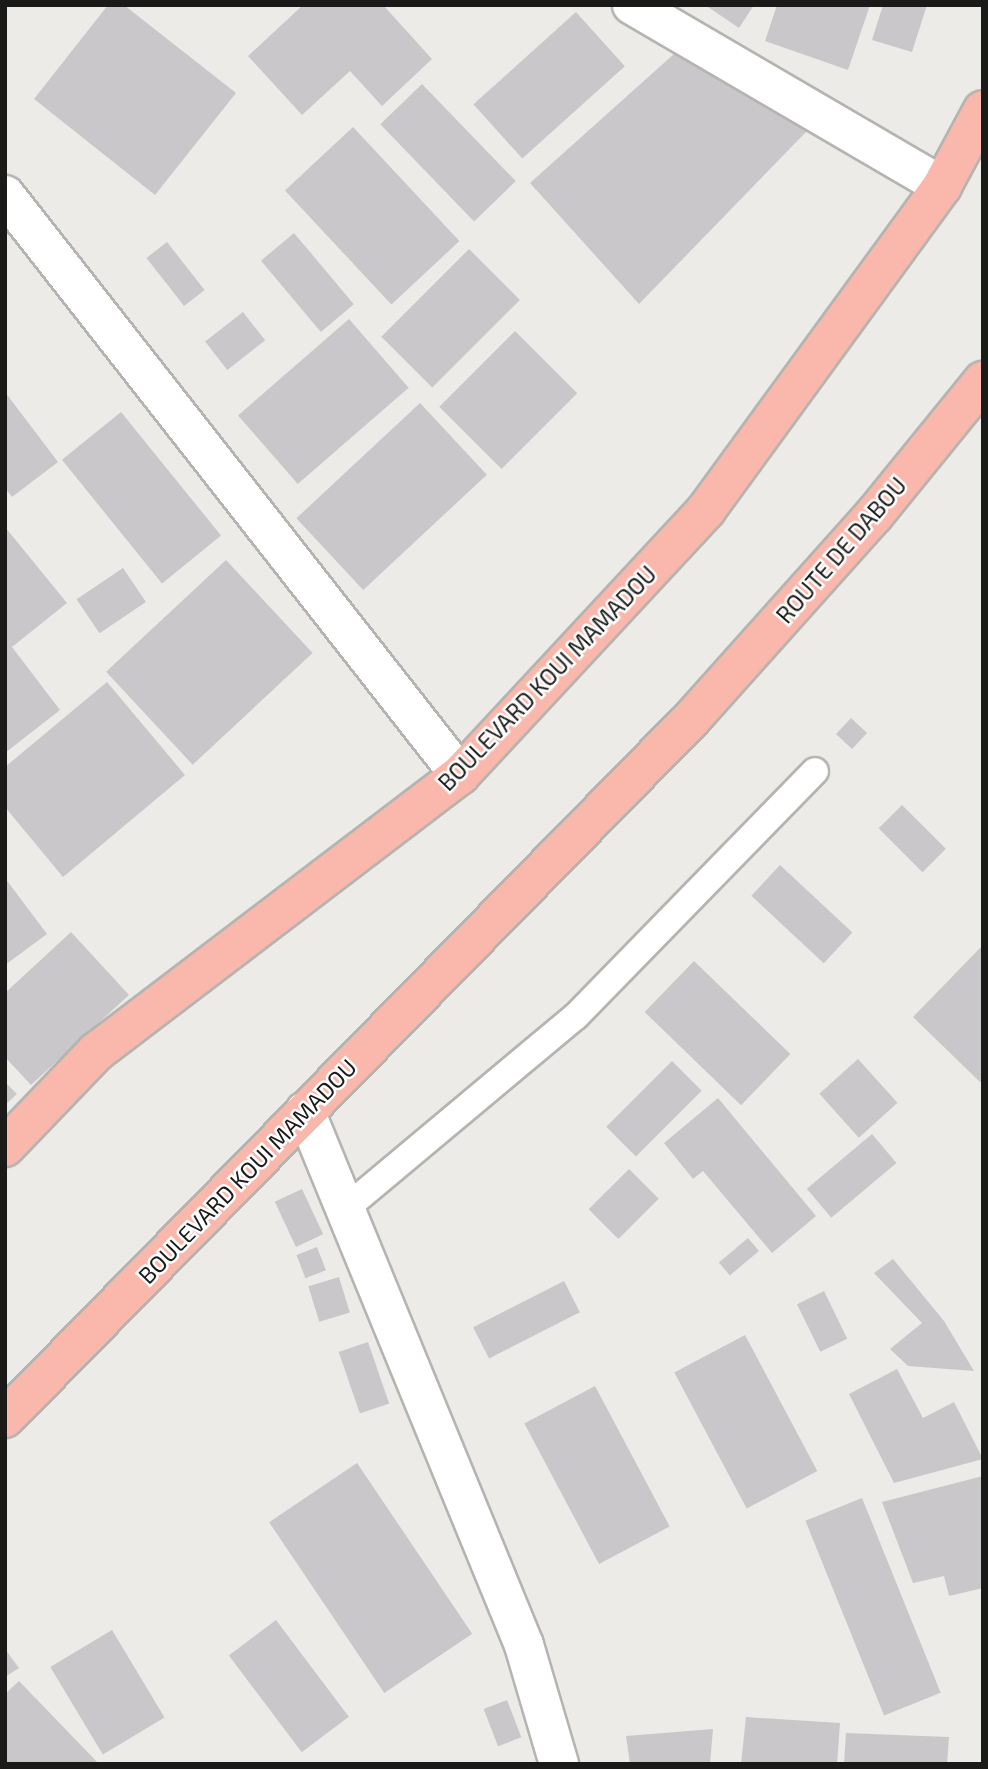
<!DOCTYPE html>
<html>
<head>
<meta charset="utf-8">
<style>
  body { margin:0 }
  #map { position:relative; width:988px; height:1769px; overflow:hidden; background:#ecebe7; font-family:"Exo 2",sans-serif }
  div>[style] { position:absolute }
  .building>* { inset:0; background:#cac7cb; transform-origin:0 0 }
  .roads { filter:drop-shadow(2px 0 #b5b4b0) drop-shadow(-2px 0 #b5b4b0) drop-shadow(0 2px #b5b4b0) drop-shadow(0 -2px #b5b4b0) }
  .service>* { height:26px; margin:-13px; padding:0 13px; transform-origin:13px; border-radius:13px; background:#fff }
  .minor>* { height:38px; margin:-19px; padding:0 19px; transform-origin:19px; border-radius:19px; background:#fff }
  .primary>* { height:38px; margin:-19px; padding:0 19px; transform-origin:19px; border-radius:19px; background:#fab7ac }
  span { translate:-50% -50%; white-space:nowrap; text-align:center; line-height:1.15; -webkit-text-stroke:5px #fff; paint-order:stroke }
  .street-label { font-size:23px; color:#1a1a19 }
  .frame { position:absolute; inset:0; border:7px solid #1a1a19; pointer-events:none }
</style>
</head>
<body>
<div id="map">
  <div class="building">
    <div style="clip-path:polygon(108px 5px,124px 5px,236px 93px,155px 195px,34px 99px)"></div>
    <div style="clip-path:polygon(303px 5px,383px 5px,432px 59px,382px 106px,350px 71px,302px 115px,248px 56px)"></div>
    <div style="clip-path:polygon(705px 5px,754px 5px,739px 28px)"></div>
    <div style="clip-path:polygon(777px 5px,870px 5px,848px 70px,765px 41px)"></div>
    <div style="clip-path:polygon(883px 5px,927px 5px,912px 52px,872px 40px)"></div>
    <div style="left:576px;top:12px;width:73px;height:138px;rotate:48deg"></div>
    <div style="clip-path:polygon(684px 45px,807px 131px,639px 304px,530px 183px)"></div>
    <div style="left:422px;top:84px;width:135px;height:58px;rotate:46deg"></div>
    <div style="left:353px;top:127px;width:156px;height:93px;rotate:47deg"></div>
    <div style="left:294px;top:233px;width:93px;height:43px;rotate:50deg"></div>
    <div style="left:167px;top:242px;width:61px;height:26px;rotate:52deg"></div>
    <div style="left:469px;top:249px;width:72px;height:124px;rotate:45deg"></div>
    <div style="left:243px;top:312px;width:36px;height:48px;rotate:52deg"></div>
    <div style="left:349px;top:319px;width:91px;height:147px;rotate:49deg"></div>
    <div style="left:515px;top:331px;width:88px;height:107px;rotate:45deg"></div>
    <div style="clip-path:polygon(5px 392px,58px 462px,12px 497px,5px 488px)"></div>
    <div style="left:420px;top:403px;width:98px;height:169px;rotate:47deg"></div>
    <div style="left:121px;top:412px;width:159px;height:76px;rotate:51deg"></div>
    <div style="clip-path:polygon(5px 527px,67px 603px,12px 647px,60px 710px,5px 753px)"></div>
    <div style="left:226px;top:560px;width:127px;height:164px;rotate:47deg"></div>
    <div style="left:123px;top:568px;width:41px;height:56px;rotate:56deg"></div>
    <div style="clip-path:polygon(107px 682px,185px 775px,63px 877px,5px 807px,5px 767px)"></div>
    <div style="left:851px;top:718px;width:22px;height:22px;rotate:43deg"></div>
    <div style="left:902px;top:805px;width:62px;height:33px;rotate:45deg"></div>
    <div style="left:780px;top:865px;width:99px;height:42px;rotate:43deg"></div>
    <div style="clip-path:polygon(5px 878px,47px 934px,5px 965px)"></div>
    <div style="clip-path:polygon(71px 932px,129px 995px,31px 1085px,5px 1057px,5px 993px)"></div>
    <div style="clip-path:polygon(981px 947px,983px 1080px,980px 1082px,913px 1017px)"></div>
    <div style="left:694px;top:961px;width:134px;height:71px;rotate:44deg"></div>
    <div style="left:858px;top:1059px;width:59px;height:52px;rotate:48deg"></div>
    <div style="left:672px;top:1061px;width:42px;height:93px;rotate:45deg"></div>
    <div style="clip-path:polygon(5px 1082px,17px 1094px,5px 1105px)"></div>
    <div style="clip-path:polygon(718px 1098px,816px 1216px,772px 1253px,703px 1171px,693px 1179px,664px 1143px)"></div>
    <div style="left:872px;top:1134px;width:38px;height:85px;rotate:50deg"></div>
    <div style="left:629px;top:1169px;width:42px;height:57px;rotate:45deg"></div>
    <div style="left:302px;top:1189px;width:50px;height:30px;rotate:65deg"></div>
    <div style="left:748px;top:1238px;width:17px;height:38px;rotate:50deg"></div>
    <div style="left:317px;top:1247px;width:25px;height:22px;rotate:69deg"></div>
    <div style="clip-path:polygon(893px 1259px,944px 1321px,974px 1371px,908px 1366px,890px 1349px,922px 1323px,874px 1273px)"></div>
    <div style="left:339px;top:1277px;width:37px;height:32px;rotate:73deg"></div>
    <div style="left:564px;top:1281px;width:35px;height:102px;rotate:63deg"></div>
    <div style="left:824px;top:1291px;width:53px;height:30px;rotate:64deg"></div>
    <div style="left:745px;top:1335px;width:154px;height:80px;rotate:62deg"></div>
    <div style="left:368px;top:1342px;width:65px;height:31px;rotate:71deg"></div>
    <div style="clip-path:polygon(897px 1369px,923px 1418px,954px 1402px,983px 1459px,894px 1483px,849px 1394px)"></div>
    <div style="left:595px;top:1386px;width:159px;height:80px;rotate:62deg"></div>
    <div style="left:357px;top:1463px;width:206px;height:106px;rotate:56deg"></div>
    <div style="clip-path:polygon(983px 1476px,983px 1588px,949px 1596px,944px 1576px,913px 1583px,882px 1502px)"></div>
    <div style="left:862px;top:1498px;width:210px;height:61px;rotate:68deg"></div>
    <div style="left:276px;top:1620px;width:121px;height:59px;rotate:53deg"></div>
    <div style="left:112px;top:1630px;width:102px;height:72px;rotate:59deg"></div>
    <div style="clip-path:polygon(5px 1649px,19px 1668px,5px 1677px)"></div>
    <div style="clip-path:polygon(19px 1681px,99px 1764px,5px 1764px,5px 1694px)"></div>
    <div style="left:507px;top:1700px;width:40px;height:25px;rotate:69deg"></div>
    <div style="clip-path:polygon(746px 1717px,840px 1723px,837px 1764px,741px 1764px)"></div>
    <div style="clip-path:polygon(713px 1729px,710px 1764px,630px 1764px,626px 1736px)"></div>
    <div style="clip-path:polygon(846px 1733px,949px 1737px,947px 1764px,844px 1764px)"></div>
  </div>
  <div class="roads">
    <div class="service">
      <div style="left:345px;top:1209px;width:301px;rotate:-39.9deg"></div>
      <div style="left:576px;top:1016px;width:342px;rotate:-45.7deg"></div>
    </div>
    <div class="minor">
      <div style="left:632px;top:5px;width:359px;rotate:30.3deg"></div>
      <div style="left:5px;top:195px;width:737px;rotate:51.89deg"></div>
      <div style="left:305px;top:1111px;width:577px;rotate:67.7deg"></div>
      <div style="left:524px;top:1645px;width:124px;rotate:73.6deg"></div>
    </div>
    <div class="primary">
      <div style="left:5px;top:1147px;width:132px;rotate:-46.2deg"></div>
      <div style="left:96px;top:1052px;width:457px;rotate:-37.3deg"></div>
      <div style="left:460px;top:775px;width:362px;rotate:-47.1deg"></div>
      <div style="left:706px;top:510px;width:401px;rotate:-53.9deg"></div>
      <div style="left:942px;top:186px;width:86px;rotate:-61.7deg"></div>
      <div style="left:5px;top:1418px;width:985px;rotate:-45.53deg"></div>
      <div style="left:695px;top:715px;width:268px;rotate:-48.2deg"></div>
      <div style="left:874px;top:515px;width:173px;rotate:-50.9deg"></div>
    </div>
  </div>
  <div class="street-label">
    <span style="left:841px;top:550px;rotate:-49deg">ROUTE DE DABOU</span>
    <span style="left:547px;top:678px;rotate:-46deg">BOULEVARD KOUI MAMADOU</span>
    <span style="left:247px;top:1171px;rotate:-46deg">BOULEVARD KOUI MAMADOU</span>
  </div>
  <div class="frame"></div>
</div>
</body>
</html>
